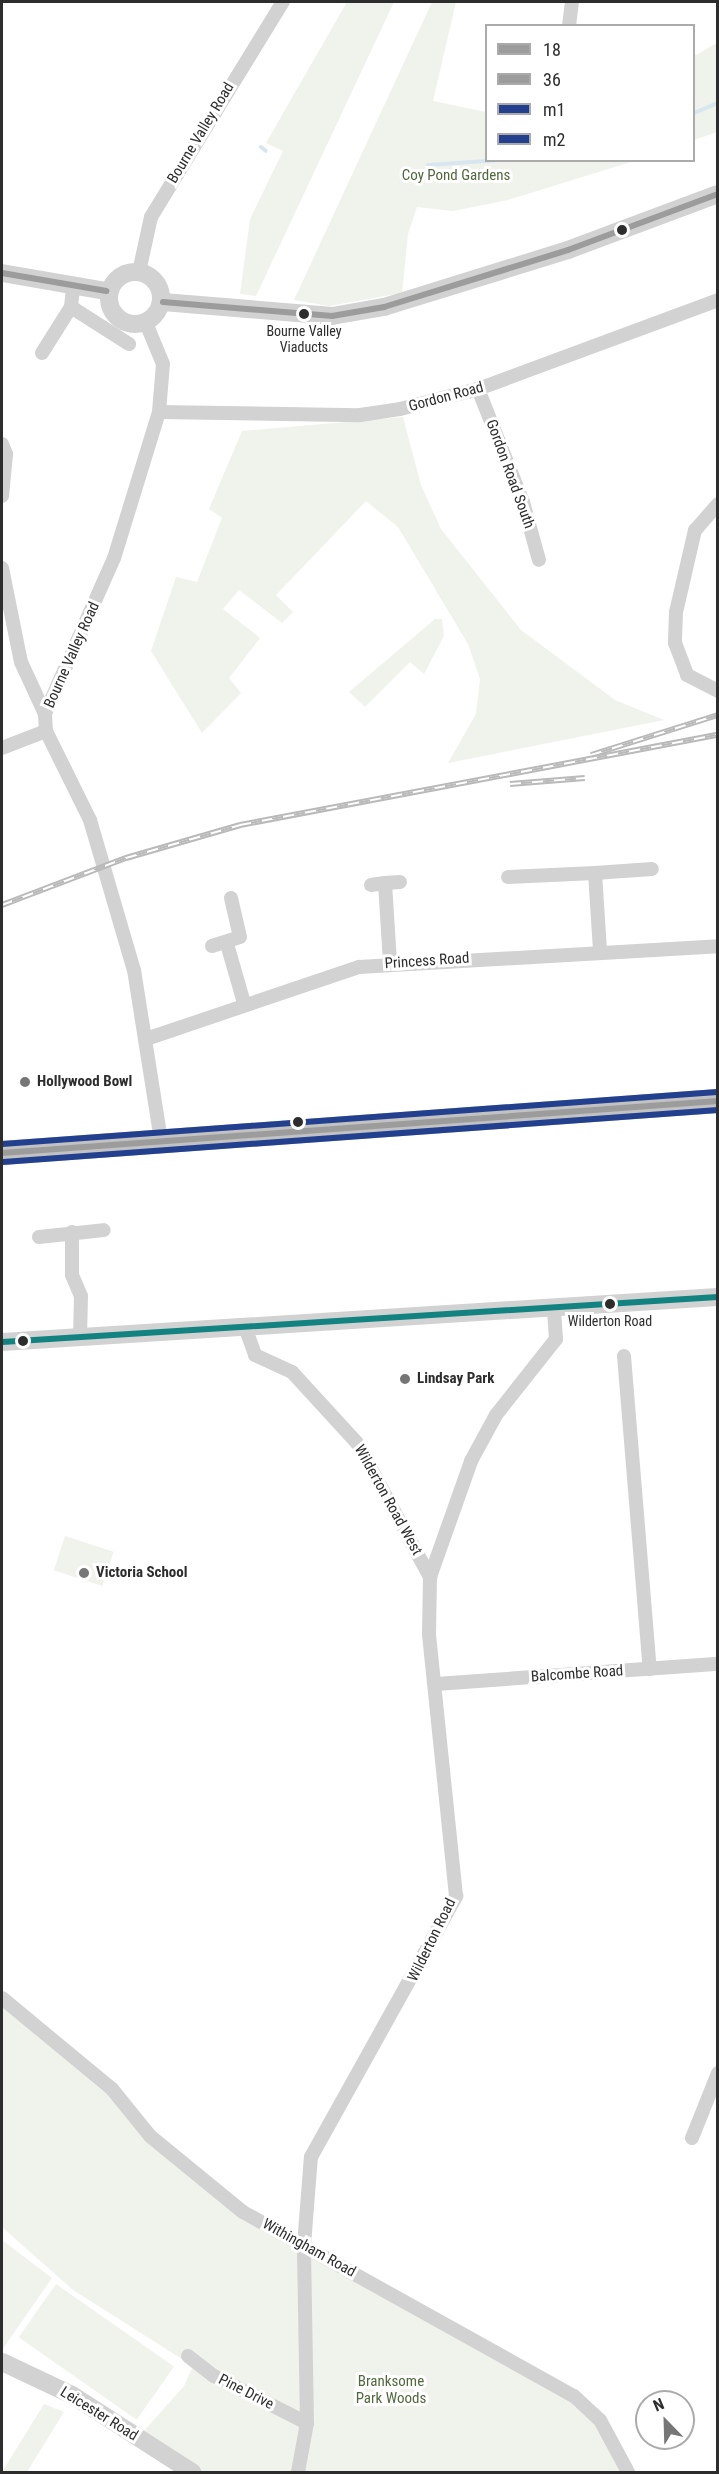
<!DOCTYPE html>
<html>
<head>
<meta charset="utf-8">
<style>
  body { margin:0 }
  #map { position:relative; width:719px; height:2474px; overflow:hidden; background:#fff; font-family:"Roboto Condensed",sans-serif }
  div>[style] { position:absolute }
  .green>* { inset:0; background:#f0f3eb; transform-origin:0 0 }
  .stream>* { height:4px; margin:-2px; padding:0 2px; transform-origin:2px; border-radius:2px; background:#d8e6f0 }
  .minor>* { height:14px; margin:-7px; padding:0 7px; transform-origin:7px; border-radius:7px; background:#d2d2d2 }
  .tertiary>* { height:18px; margin:-9px; padding:0 9px; transform-origin:9px; border-radius:9px; background:#d2d2d2 }
  .tertiary>.ring { margin:-9px; padding:0; box-sizing:content-box; background:none; border:18px solid #d2d2d2; border-radius:50% }
  .trunk>* { height:24px; margin:-12px; padding:0 12px; transform-origin:12px; border-radius:12px; background:#c2c2c2 }
  .rail>* { height:6px; margin-top:-3px; transform-origin:0; background:repeating-linear-gradient(90deg,#fff 0 11px,#b9b9b9 0 22px); box-sizing:border-box; border-block:2px solid #b9b9b9 }
  .bus-1>* { height:6px; margin:-3px; padding:0 3px; transform-origin:3px; border-radius:3px; background:#9d9c9c }
  .bus-2>* { height:6px; margin:-3px; padding:0 3px; transform-origin:3px; border-radius:3px; background:#9d9c9c }
  .bus-3>* { height:6px; margin:-3px; padding:0 3px; transform-origin:3px; border-radius:3px; background:#23408f }
  .bus-4>* { height:6px; margin:-3px; padding:0 3px; transform-origin:3px; border-radius:3px; background:#23408f }
  .bus-5>* { height:6px; margin:-3px; padding:0 3px; transform-origin:3px; border-radius:3px; background:#128380 }
  .dots>* { width:16px; height:16px; translate:-50% -50%; box-sizing:border-box; border:3px solid #fff; border-radius:50% }
  span { translate:-50% -50%; white-space:nowrap; text-align:center; line-height:1.15; -webkit-text-stroke:6px #fff; paint-order:stroke }
  .bus-label { font-size:14px; color:#2d2d2d }
  .street-label { font-size:15px; color:#2d2d2d }
  .park-label { font-size:15px; color:#50683c }
  .poi-label { font-size:15px; color:#2d2d2d; font-weight:700 }
  .left { translate:0 -50%; text-align:left }
  .frame { position:absolute; inset:0; border:3px solid #2d2d2d; pointer-events:none }
  .legend { position:absolute; left:485px; top:24px; width:210px; height:138px; box-sizing:border-box; background:#fff; border:2px solid #ababab; margin:0; padding:8px 10px; list-style:none; font-size:18px; color:#2d2d2d }
  .legend li { display:flex; align-items:center; gap:12px; height:30px }
  .legend b { width:30px; border:2px solid #ababab }
  .north { position:absolute; left:635px; top:2390px; width:60px; height:60px; box-sizing:border-box; background:#fff; border:2px solid #ababab; border-radius:50%; rotate:337deg; font-size:16px; font-weight:700; line-height:24px; text-align:center; color:#2d2d2d }
  .north::after { content:''; display:block; margin:auto; width:21px; height:27px; background:#767676; clip-path:polygon(50% 0,100% 100%,50% 72%,0 100%) }
</style>
</head>
<body>
<div id="map">
  <div class="green">
    <div style="clip-path:polygon(347px 2px,394px 2px,256px 296px,240px 294px,250px 219px,283px 151px,266px 143px)"></div>
    <div style="clip-path:polygon(432px 2px,456px 2px,433px 101px,486px 112px,486px 160px,634px 161px,508px 200px,453px 211px,417px 207px,408px 234px,402px 293px,329px 306px,294px 300px)"></div>
    <div style="clip-path:polygon(717px 43px,717px 132px,694px 140px,694px 56px)"></div>
    <div style="clip-path:polygon(403px 417px,421px 485px,441px 529px,521px 630px,615px 700px,664px 720px,448px 763px,476px 714px,480px 679px,468px 644px,398px 527px,366px 501px,276px 595px,293px 612px,282px 623px,239px 590px,223px 609px,260px 638px,229px 678px,241px 693px,202px 733px,151px 651px,176px 577px,197px 582px,222px 518px,209px 509px,242px 431px)"></div>
    <div style="clip-path:polygon(435px 619px,442px 619px,444px 636px,424px 674px,410px 662px,365px 707px,349px 692px)"></div>
    <div style="left:65px;top:1536px;width:51px;height:36px;rotate:18deg"></div>
    <div style="clip-path:polygon(2px 1998px,80px 2061px,213px 2191px,574px 2396px,600px 2420px,628px 2472px,200px 2472px,143px 2432px,184px 2386px,193px 2366px,73px 2290px,2px 2227px)"></div>
    <div style="clip-path:polygon(2px 2240px,52px 2278px,2px 2350px)"></div>
    <div style="left:56px;top:2284px;width:144px;height:65px;rotate:35deg"></div>
    <div style="clip-path:polygon(44px 2404px,64px 2412px,27px 2472px,2px 2472px)"></div>
  </div>
  <div class="stream">
    <div style="left:694px;top:113px;width:26px;rotate:-23deg"></div>
    <div style="left:261px;top:147px;width:6px;rotate:39deg"></div>
    <div style="left:428px;top:165px;width:72px;rotate:-4deg"></div>
  </div>
  <div class="minor">
    <div style="left:569px;top:26px;width:24px;rotate:-83deg"></div>
    <div style="left:139px;top:272px;width:56px;rotate:-77.7deg"></div>
    <div style="left:151px;top:217px;width:252px;rotate:-58.5deg"></div>
    <div style="left:71px;top:307px;width:69px;rotate:32.5deg"></div>
    <div style="left:146px;top:323px;width:44px;rotate:67.5deg"></div>
    <div style="left:163px;top:364px;width:48px;rotate:94.8deg"></div>
    <div style="left:159px;top:412px;width:153px;rotate:107.1deg"></div>
    <div style="left:114px;top:558px;width:171px;rotate:113.9deg"></div>
    <div style="left:45px;top:714px;width:17px;rotate:87deg"></div>
    <div style="left:46px;top:731px;width:99px;rotate:63.7deg"></div>
    <div style="left:90px;top:820px;width:156px;rotate:73.7deg"></div>
    <div style="left:134px;top:970px;width:173px;rotate:81deg"></div>
    <div style="left:42px;top:353px;width:54px;rotate:-57.8deg"></div>
    <div style="left:71px;top:307px;width:19px;rotate:-84deg"></div>
    <div style="left:478px;top:389px;width:122px;rotate:68.3deg"></div>
    <div style="left:523px;top:502px;width:60px;rotate:74.6deg"></div>
    <div style="left:159px;top:412px;width:201px;rotate:0.9deg"></div>
    <div style="left:360px;top:415px;width:40px;rotate:-8.5deg"></div>
    <div style="left:400px;top:409px;width:81px;rotate:-14.4deg"></div>
    <div style="left:478px;top:389px;width:256px;rotate:-20.3deg"></div>
    <div style="left:2px;top:444px;width:11px;rotate:68deg"></div>
    <div style="left:6px;top:454px;width:42px;rotate:95.4deg"></div>
    <div style="left:718px;top:504px;width:35px;rotate:131deg"></div>
    <div style="left:695px;top:530px;width:84px;rotate:103deg"></div>
    <div style="left:676px;top:612px;width:31px;rotate:92deg"></div>
    <div style="left:675px;top:643px;width:34px;rotate:69deg"></div>
    <div style="left:687px;top:675px;width:35px;rotate:27deg"></div>
    <div style="left:2px;top:568px;width:96px;rotate:78.6deg"></div>
    <div style="left:21px;top:662px;width:57px;rotate:65.2deg"></div>
    <div style="left:2px;top:748px;width:47px;rotate:-21.1deg"></div>
    <div style="left:595px;top:873px;width:57px;rotate:-4deg"></div>
    <div style="left:508px;top:877px;width:87px;rotate:-2.6deg"></div>
    <div style="left:595px;top:873px;width:78px;rotate:86.3deg"></div>
    <div style="left:385px;top:883px;width:15px;rotate:-4deg"></div>
    <div style="left:371px;top:885px;width:14px;rotate:-8deg"></div>
    <div style="left:385px;top:883px;width:80px;rotate:86.4deg"></div>
    <div style="left:227px;top:944px;width:61px;rotate:73.9deg"></div>
    <div style="left:212px;top:946px;width:29px;rotate:-18deg"></div>
    <div style="left:240px;top:937px;width:40px;rotate:-103deg"></div>
    <div style="left:149px;top:1038px;width:222px;rotate:-18.7deg"></div>
    <div style="left:359px;top:967px;width:360px;rotate:-3.3deg"></div>
    <div style="left:72px;top:1232px;width:43px;rotate:90deg"></div>
    <div style="left:72px;top:1275px;width:23px;rotate:67deg"></div>
    <div style="left:81px;top:1296px;width:41px;rotate:91.4deg"></div>
    <div style="left:39px;top:1237px;width:65px;rotate:-6.1deg"></div>
    <div style="left:245px;top:1327px;width:30px;rotate:70deg"></div>
    <div style="left:255px;top:1355px;width:41px;rotate:24.7deg"></div>
    <div style="left:292px;top:1372px;width:96px;rotate:47.5deg"></div>
    <div style="left:357px;top:1443px;width:153px;rotate:61.4deg"></div>
    <div style="left:624px;top:1356px;width:314px;rotate:85.3deg"></div>
    <div style="left:436px;top:1684px;width:283px;rotate:-4.1deg"></div>
    <div style="left:2px;top:1998px;width:143px;rotate:39.6deg"></div>
    <div style="left:112px;top:2089px;width:60px;rotate:51deg"></div>
    <div style="left:150px;top:2136px;width:120px;rotate:39.3deg"></div>
    <div style="left:243px;top:2212px;width:379px;rotate:29.1deg"></div>
    <div style="left:574px;top:2396px;width:35px;rotate:43deg"></div>
    <div style="left:600px;top:2420px;width:59px;rotate:61.7deg"></div>
    <div style="left:692px;top:2138px;width:70px;rotate:-68.2deg"></div>
    <div style="left:188px;top:2356px;width:33px;rotate:38deg"></div>
    <div style="left:214px;top:2376px;width:104px;rotate:26.8deg"></div>
    <div style="left:298px;top:2472px;width:50px;rotate:-79.6deg"></div>
    <div style="left:307px;top:2423px;width:178px;rotate:-91deg"></div>
    <div style="left:304px;top:2245px;width:88px;rotate:-85.5deg"></div>
    <div style="left:311px;top:2157px;width:299px;rotate:-60.9deg"></div>
    <div style="left:456px;top:1896px;width:263px;rotate:-95.9deg"></div>
    <div style="left:429px;top:1634px;width:57px;rotate:-89deg"></div>
    <div style="left:430px;top:1577px;width:123px;rotate:-70.5deg"></div>
    <div style="left:471px;top:1461px;width:52px;rotate:-61.5deg"></div>
    <div style="left:496px;top:1415px;width:97px;rotate:-51.7deg"></div>
    <div style="left:556px;top:1339px;width:32px;rotate:-94deg"></div>
  </div>
  <div class="tertiary">
    <div class="ring" style="left:109px;top:272px;width:34px;height:34px"></div>
    <div style="left:2px;top:273px;width:106px;rotate:9.8deg"></div>
    <div style="left:163px;top:302px;width:170px;rotate:4.7deg"></div>
    <div style="left:332px;top:316px;width:53px;rotate:-9.8deg"></div>
    <div style="left:384px;top:307px;width:193px;rotate:-17.2deg"></div>
    <div style="left:568px;top:250px;width:160px;rotate:-20.5deg"></div>
    <div style="left:2px;top:1342px;width:717px;rotate:-3.6deg"></div>
    <div style="left:2px;top:2362px;width:77px;rotate:25.2deg"></div>
    <div style="left:72px;top:2395px;width:143px;rotate:32.7deg"></div>
  </div>
  <div class="trunk">
    <div style="left:2px;top:1153px;width:718px;rotate:-4.15deg"></div>
  </div>
  <div class="rail">
    <div style="left:591px;top:755px;width:133px;rotate:-17.5deg"></div>
    <div style="left:510px;top:784px;width:75px;rotate:-4.6deg"></div>
    <div style="left:2px;top:905px;width:133px;rotate:-20.8deg"></div>
    <div style="left:126px;top:858px;width:119px;rotate:-16.1deg"></div>
    <div style="left:240px;top:825px;width:486px;rotate:-10.7deg"></div>
  </div>
  <div class="bus-1">
    <div style="left:2px;top:1153px;width:718px;rotate:-4.15deg"></div>
  </div>
  <div class="bus-2">
    <div style="left:2px;top:273px;width:106px;rotate:9.8deg"></div>
    <div style="left:163px;top:302px;width:170px;rotate:4.7deg"></div>
    <div style="left:332px;top:316px;width:53px;rotate:-9.8deg"></div>
    <div style="left:384px;top:307px;width:193px;rotate:-17.2deg"></div>
    <div style="left:568px;top:250px;width:160px;rotate:-20.5deg"></div>
  </div>
  <div class="bus-3">
    <div style="left:3px;top:1162px;width:717px;rotate:-4.16deg"></div>
  </div>
  <div class="bus-4">
    <div style="left:2px;top:1144px;width:717px;rotate:-4.16deg"></div>
  </div>
  <div class="bus-5">
    <div style="left:2px;top:1342px;width:717px;rotate:-3.6deg"></div>
  </div>
  <div class="dots">
    <div style="left:622px;top:230px;background:#2d2d2d"></div>
    <div style="left:304px;top:314px;background:#2d2d2d"></div>
    <div style="left:25px;top:1082px;background:#767676"></div>
    <div style="left:298px;top:1122px;background:#2d2d2d"></div>
    <div style="left:610px;top:1304px;background:#2d2d2d"></div>
    <div style="left:23px;top:1341px;background:#2d2d2d"></div>
    <div style="left:405px;top:1379px;background:#767676"></div>
    <div style="left:84px;top:1573px;background:#767676"></div>
  </div>
  <div class="bus-label">
    <span style="left:304px;top:339px">Bourne Valley<br>Viaducts</span>
    <span style="left:610px;top:1321px">Wilderton Road</span>
  </div>
  <div class="street-label">
    <span style="left:201px;top:133px;rotate:-59deg">Bourne Valley Road</span>
    <span style="left:446px;top:397px;rotate:-15deg">Gordon Road</span>
    <span style="left:510px;top:474px;rotate:70deg">Gordon Road South</span>
    <span style="left:72px;top:655px;rotate:-66deg">Bourne Valley Road</span>
    <span style="left:427px;top:961px;rotate:-4deg">Princess Road</span>
    <span style="left:388px;top:1500px;rotate:61deg">Wilderton Road West</span>
    <span style="left:577px;top:1674px;rotate:-4deg">Balcombe Road</span>
    <span style="left:432px;top:1940px;rotate:-64deg">Wilderton Road</span>
    <span style="left:309px;top:2248px;rotate:29deg">Withingham Road</span>
    <span style="left:246px;top:2392px;rotate:27deg">Pine Drive</span>
    <span style="left:99px;top:2414px;rotate:32deg">Leicester Road</span>
  </div>
  <div class="park-label">
    <span style="left:456px;top:176px">Coy Pond Gardens</span>
    <span style="left:391px;top:2390px">Branksome<br>Park Woods</span>
  </div>
  <div class="poi-label">
    <span class="left" style="left:37px;top:1082px">Hollywood Bowl</span>
    <span class="left" style="left:417px;top:1379px">Lindsay Park</span>
    <span class="left" style="left:96px;top:1573px">Victoria School</span>
  </div>
  <div class="frame"></div>
  <ul class="legend">
  <li><b style="height:8px;background:#9d9c9c"></b>18</li>
  <li><b style="height:8px;background:#9d9c9c"></b>36</li>
  <li><b style="height:8px;background:#23408f"></b>m1</li>
  <li><b style="height:8px;background:#23408f"></b>m2</li>
  </ul>
  <div class="north">N</div>
</div>
</body>
</html>
